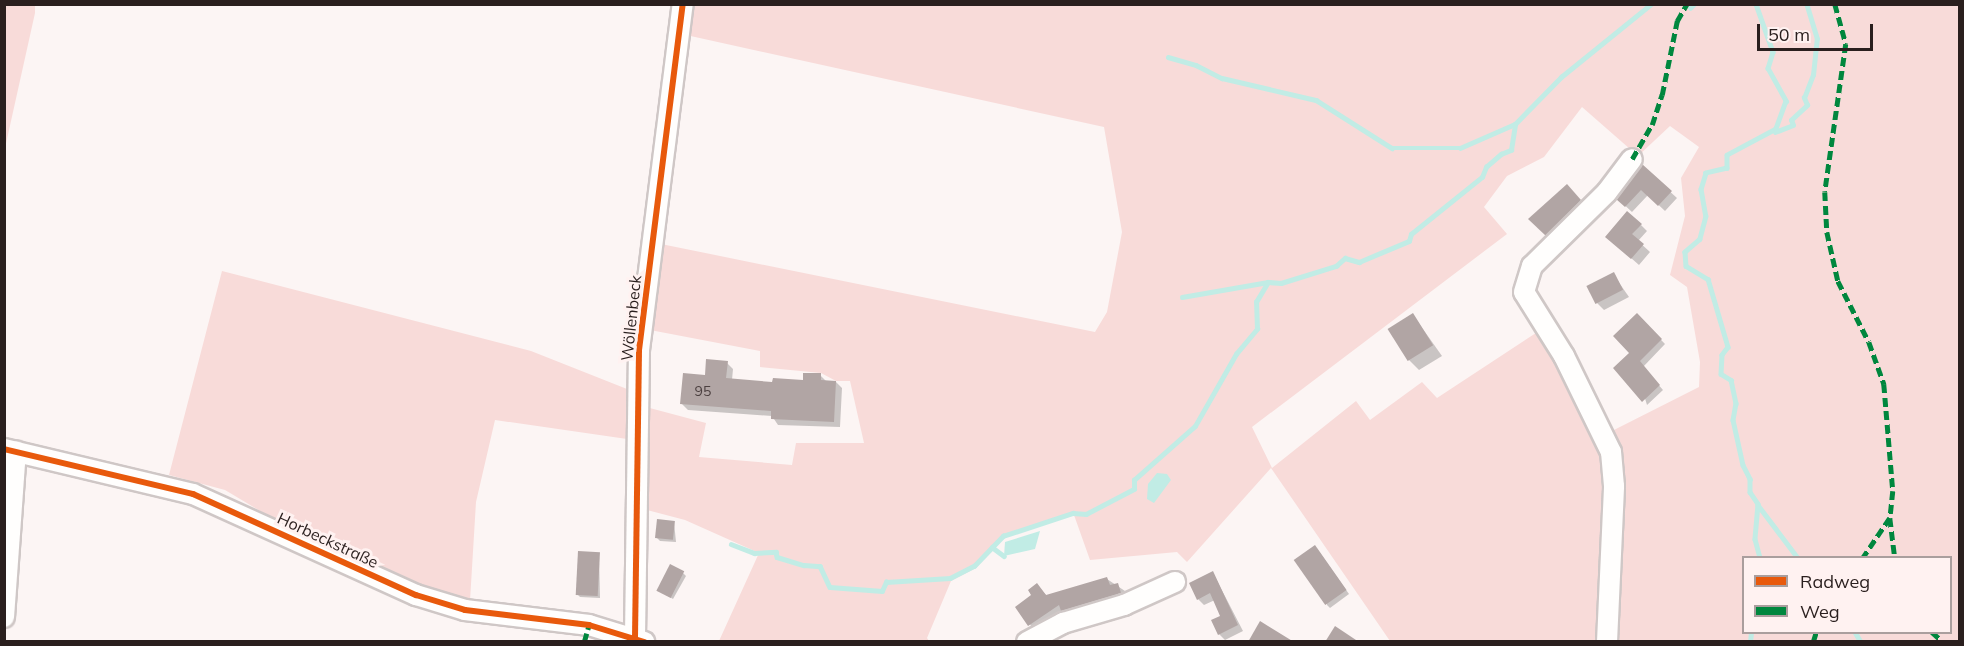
<!DOCTYPE html>
<html>
<head>
<meta charset="utf-8">
<style>
  body { margin:0 }
  #map { position:relative; width:1964px; height:646px; overflow:hidden; background:#fcf5f4; font-family:Mulish,sans-serif }
  div>[style] { position:absolute }
  .green>* { inset:0; background:#f8dbd9 }
  .water>* { inset:0; background:#c1ece5 }
  .shadow>* { inset:0; background:#0003 }
  .stream>* { height:4.5px; margin:-2.25px; padding:0 2.25px; transform-origin:2.25px; border-radius:2.25px; background:#c1ece5 }
  .building>* { inset:0; background:#b1a5a4; transform-origin:0 0 }
  .roads { filter:drop-shadow(2px 0 #cfc7c6) drop-shadow(-2px 0 #cfc7c6) drop-shadow(0 2px #cfc7c6) drop-shadow(0 -2px #cfc7c6) }
  .minor>* { height:20px; margin:-10px; padding:0 10px; transform-origin:10px; border-radius:10px; background:#fffefd }
  .quiet>* { height:4.5px; margin-top:-2.25px; transform-origin:0; background:repeating-linear-gradient(90deg,#00873e 0 9px,transparent 0 13.5px) }
  .cycleway>* { height:6px; margin:-3px; padding:0 3px; transform-origin:3px; border-radius:3px; background:#e8590c }
  span { translate:-50% -50%; white-space:nowrap; text-align:center; line-height:1.15; -webkit-text-stroke:6px #fff2f1; paint-order:stroke }
  .number-label { font-size:14px; color:#4c4040 }
  .number-label span { -webkit-text-stroke-width:0 }
  .street-label { font-size:16px; color:#2a1f1e }
  .frame { position:absolute; inset:0; border:6px solid #2a1f1e; pointer-events:none }
  .legend { position:absolute; left:1742px; top:556px; width:210px; height:78px; box-sizing:border-box; background:#fff2f1; border:2px solid #aa9e9d; margin:0; padding:8px 10px; list-style:none; font-size:18px; color:#2a1f1e }
  .legend li { display:flex; align-items:center; gap:12px; height:30px }
  .legend b { width:30px; border:2px solid #aa9e9d }
  .scale { position:absolute; left:1757px; top:24px; width:116px; height:27px; box-sizing:border-box; border:3px solid #2a1f1e; border-top:0; padding-left:8px; font-size:18px; line-height:21px; white-space:nowrap; color:#2a1f1e; -webkit-text-stroke:4px #fff2f1; paint-order:stroke }
</style>
</head>
<body>
<div id="map">
  <div class="green">
    <div style="clip-path:polygon(4px 5px,35px 5px,35px 13px,5px 148px)"></div>
    <div style="clip-path:polygon(evenodd,690px 5px,1959px 5px,1959px 641px,1611px 641px,1608px 433px,1699px 387px,1700px 362px,1687px 287px,1670px 275px,1685px 216px,1681px 178px,1699px 147px,1670px 126px,1638px 156px,1582px 107px,1544px 157px,1507px 176px,1484px 207px,1507px 234px,1252px 427px,1272px 468px,1356px 401px,1370px 420px,1422px 382px,1437px 398px,1539px 331px,1600px 449px,1606px 491px,1599px 634px,1596px 641px,1390px 641px,1271px 468px,1187px 562px,1177px 552px,1090px 560px,1074px 515px,1004px 537px,976px 568px,951px 581px,927px 638px,929px 641px,719px 641px,759px 553px,685px 520px,647px 510px,646px 407px,706px 423px,699px 457px,792px 465px,796px 443px,864px 443px,850px 381px,836px 381px,821px 373px,760px 367px,760px 351px,650px 330px,661px 244px,1095px 332px,1107px 312px,1122px 232px,1104px 127px,686px 35px,690px 5px,1744px 558px,1950px 558px,1950px 632px,1744px 632px,1744px 558px)"></div>
    <div style="clip-path:polygon(222px 271px,531px 351px,627px 389px,627px 439px,495px 420px,476px 502px,470px 601px,397px 576px,277px 521px,225px 490px,169px 475px)"></div>
  </div>
  <div class="water">
    <div style="clip-path:polygon(1157px 473px,1167px 474px,1171px 480px,1154px 503px,1147px 499px,1148px 484px)"></div>
    <div style="clip-path:polygon(1040px 531px,1035px 549px,1004px 556px,1005px 542px)"></div>
  </div>
  <div class="shadow">
    <div style="clip-path:polygon(1643px 167px,1677px 198px,1665px 211px,1648px 195px,1632px 212px,1618px 199px)"></div>
    <div style="clip-path:polygon(1567px 186px,1583px 204px,1550px 238px,1530px 219px)"></div>
    <div style="clip-path:polygon(1641px 225px,1647px 231px,1638px 241px,1650px 252px,1639px 265px,1614px 243px)"></div>
    <div style="clip-path:polygon(1613px 274px,1629px 297px,1604px 310px,1597px 303px)"></div>
    <div style="clip-path:polygon(1413px 315px,1442px 356px,1419px 370px,1409px 360px)"></div>
    <div style="clip-path:polygon(1637px 315px,1665px 344px,1643px 367px,1663px 390px,1647px 405px,1631px 353px)"></div>
    <div style="clip-path:polygon(727px 363px,733px 369px,732px 380px,774px 383px,804px 381px,820px 375px,827px 382px,836px 382px,842px 388px,840px 427px,778px 425px,772px 416px,688px 410px,682px 404px,706px 376px)"></div>
    <div style="clip-path:polygon(674px 522px,676px 542px,660px 541px,657px 538px)"></div>
    <div style="clip-path:polygon(1318px 550px,1349px 594px,1330px 608px,1327px 605px)"></div>
    <div style="clip-path:polygon(599px 554px,600px 598px,580px 597px,577px 594px)"></div>
    <div style="clip-path:polygon(683px 573px,686px 576px,673px 599px,658px 590px)"></div>
    <div style="clip-path:polygon(1213px 573px,1243px 631px,1225px 640px,1219px 634px,1222px 617px,1215px 600px,1204px 605px,1198px 599px)"></div>
    <div style="clip-path:polygon(1107px 579px,1125px 591px,1127px 600px,1069px 617px,1064px 612px,1036px 632px,1017px 608px,1033px 596px,1037px 585px,1047px 596px)"></div>
  </div>
  <div class="stream">
    <div style="left:1756px;top:4px;width:51px;rotate:70.5deg"></div>
    <div style="left:1773px;top:52px;width:17px;rotate:107deg"></div>
    <div style="left:1768px;top:68px;width:38px;rotate:61deg"></div>
    <div style="left:1786px;top:101px;width:30px;rotate:110deg"></div>
    <div style="left:1776px;top:129px;width:55px;rotate:152deg"></div>
    <div style="left:1727px;top:155px;width:13px;rotate:90deg"></div>
    <div style="left:1727px;top:168px;width:22px;rotate:167deg"></div>
    <div style="left:1706px;top:173px;width:17px;rotate:107deg"></div>
    <div style="left:1701px;top:189px;width:27px;rotate:80deg"></div>
    <div style="left:1706px;top:216px;width:24px;rotate:105deg"></div>
    <div style="left:1700px;top:239px;width:20px;rotate:139deg"></div>
    <div style="left:1685px;top:252px;width:14px;rotate:86deg"></div>
    <div style="left:1686px;top:266px;width:26px;rotate:31deg"></div>
    <div style="left:1708px;top:279px;width:71px;rotate:73.6deg"></div>
    <div style="left:1728px;top:347px;width:10px;rotate:127deg"></div>
    <div style="left:1722px;top:355px;width:19px;rotate:93deg"></div>
    <div style="left:1721px;top:374px;width:12px;rotate:31deg"></div>
    <div style="left:1731px;top:380px;width:24px;rotate:78deg"></div>
    <div style="left:1736px;top:403px;width:17px;rotate:100deg"></div>
    <div style="left:1733px;top:420px;width:46px;rotate:77.5deg"></div>
    <div style="left:1743px;top:465px;width:16px;rotate:63deg"></div>
    <div style="left:1750px;top:479px;width:13px;rotate:90deg"></div>
    <div style="left:1750px;top:492px;width:14px;rotate:56deg"></div>
    <div style="left:1758px;top:504px;width:35px;rotate:95deg"></div>
    <div style="left:1755px;top:539px;width:20px;rotate:75deg"></div>
    <div style="left:1690px;top:8px;width:6px;rotate:-45deg"></div>
    <div style="left:1168px;top:57px;width:29px;rotate:16deg"></div>
    <div style="left:1196px;top:65px;width:29px;rotate:27deg"></div>
    <div style="left:1222px;top:78px;width:97px;rotate:13.2deg"></div>
    <div style="left:1316px;top:100px;width:90px;rotate:32.3deg"></div>
    <div style="left:1392px;top:148px;width:68px"></div>
    <div style="left:1460px;top:148px;width:60px;rotate:-23.6deg"></div>
    <div style="left:1515px;top:124px;width:66px;rotate:-45.6deg"></div>
    <div style="left:1561px;top:77px;width:116px;rotate:-39deg"></div>
    <div style="left:1775px;top:132px;width:19px;rotate:-21deg"></div>
    <div style="left:1793px;top:125px;width:5px;rotate:-112deg"></div>
    <div style="left:1791px;top:120px;width:22px;rotate:-43deg"></div>
    <div style="left:1807px;top:105px;width:8px;rotate:-113deg"></div>
    <div style="left:1804px;top:98px;width:25px;rotate:-69deg"></div>
    <div style="left:1813px;top:75px;width:36px;rotate:-84deg"></div>
    <div style="left:1817px;top:39px;width:37px;rotate:-107deg"></div>
    <div style="left:1182px;top:297px;width:87px;rotate:-9.9deg"></div>
    <div style="left:1758px;top:505px;width:66px;rotate:53deg"></div>
    <div style="left:731px;top:544px;width:25px;rotate:21deg"></div>
    <div style="left:754px;top:553px;width:22px;rotate:-3deg"></div>
    <div style="left:776px;top:552px;width:5px;rotate:79deg"></div>
    <div style="left:777px;top:557px;width:28px;rotate:17deg"></div>
    <div style="left:804px;top:565px;width:16px;rotate:4deg"></div>
    <div style="left:820px;top:566px;width:23px;rotate:65deg"></div>
    <div style="left:830px;top:587px;width:52px;rotate:4.4deg"></div>
    <div style="left:882px;top:591px;width:10px;rotate:-66deg"></div>
    <div style="left:886px;top:582px;width:64px;rotate:-3.6deg"></div>
    <div style="left:950px;top:578px;width:27px;rotate:-27deg"></div>
    <div style="left:974px;top:566px;width:42px;rotate:-46deg"></div>
    <div style="left:1003px;top:536px;width:74px;rotate:-18.2deg"></div>
    <div style="left:1073px;top:513px;width:13px;rotate:4deg"></div>
    <div style="left:1086px;top:514px;width:54px;rotate:-27.5deg"></div>
    <div style="left:1134px;top:489px;width:9px;rotate:-90deg"></div>
    <div style="left:1134px;top:480px;width:81px;rotate:-41.5deg"></div>
    <div style="left:1195px;top:426px;width:83px;rotate:-60.3deg"></div>
    <div style="left:1236px;top:354px;width:33px;rotate:-50deg"></div>
    <div style="left:1257px;top:329px;width:27px;rotate:-92deg"></div>
    <div style="left:1256px;top:302px;width:23px;rotate:-59deg"></div>
    <div style="left:1268px;top:282px;width:13px;rotate:4deg"></div>
    <div style="left:1281px;top:283px;width:58px;rotate:-17.2deg"></div>
    <div style="left:1336px;top:266px;width:12px;rotate:-42deg"></div>
    <div style="left:1345px;top:258px;width:15px;rotate:16deg"></div>
    <div style="left:1359px;top:262px;width:54px;rotate:-22.8deg"></div>
    <div style="left:1409px;top:241px;width:7px;rotate:-74deg"></div>
    <div style="left:1411px;top:234px;width:91px;rotate:-38.8deg"></div>
    <div style="left:1482px;top:177px;width:11px;rotate:-68deg"></div>
    <div style="left:1486px;top:167px;width:20px;rotate:-41deg"></div>
    <div style="left:1501px;top:154px;width:11px;rotate:-22deg"></div>
    <div style="left:1511px;top:150px;width:26px;rotate:-81deg"></div>
    <div style="left:992px;top:547px;width:15px;rotate:37deg"></div>
    <div style="left:1855px;top:632px;width:12px;rotate:59deg"></div>
    <div style="left:1750px;top:642px;width:10px;rotate:-84deg"></div>
  </div>
  <div class="building">
    <div style="clip-path:polygon(1642px 164px,1672px 191px,1658px 206px,1641px 190px,1625px 207px,1616px 199px)"></div>
    <div style="clip-path:polygon(1567px 184px,1581px 200px,1546px 236px,1528px 219px)"></div>
    <div style="clip-path:polygon(1627px 211px,1642px 224px,1632px 234px,1644px 244px,1631px 259px,1605px 237px)"></div>
    <div style="left:1614px;top:272px;width:20px;height:31px;rotate:63deg"></div>
    <div style="left:1413px;top:313px;width:38px;height:30px;rotate:58deg"></div>
    <div style="clip-path:polygon(1637px 313px,1662px 339px,1640px 361px,1660px 385px,1642px 402px,1613px 368px,1629px 353px,1613px 336px)"></div>
    <div style="clip-path:polygon(706px 359px,728px 361px,726px 378px,772px 382px,773px 378px,803px 380px,803px 373px,821px 373px,821px 380px,836px 381px,834px 422px,771px 419px,771px 411px,680px 404px,683px 373px,705px 375px)"></div>
    <div style="left:657px;top:519px;width:18px;height:19px;rotate:6deg"></div>
    <div style="left:1315px;top:545px;width:55px;height:26px;rotate:55deg"></div>
    <div style="left:578px;top:551px;width:22px;height:44px;rotate:3deg"></div>
    <div style="left:670px;top:564px;width:16px;height:30px;rotate:27deg"></div>
    <div style="clip-path:polygon(1213px 571px,1238px 625px,1218px 635px,1211px 620px,1220px 616px,1210px 593px,1197px 600px,1189px 583px)"></div>
    <div style="clip-path:polygon(1107px 577px,1110px 585px,1118px 583px,1121px 593px,1061px 611px,1059px 605px,1028px 626px,1015px 607px,1031px 595px,1028px 590px,1037px 583px,1046px 595px)"></div>
    <div style="clip-path:polygon(1260px 621px,1294px 642px,1248px 642px)"></div>
    <div style="clip-path:polygon(1335px 626px,1359px 642px,1325px 642px)"></div>
  </div>
  <div class="roads">
    <div class="minor">
      <div style="left:4px;top:449px;width:194px;rotate:13.4deg"></div>
      <div style="left:193px;top:494px;width:245px;rotate:24.4deg"></div>
      <div style="left:416px;top:595px;width:51px;rotate:17deg"></div>
      <div style="left:465px;top:610px;width:125px;rotate:6.9deg"></div>
      <div style="left:589px;top:625px;width:58px;rotate:17.2deg"></div>
      <div style="left:4px;top:617px;width:166px;rotate:-85.9deg"></div>
      <div style="left:635px;top:637px;width:287px;rotate:-89.2deg"></div>
      <div style="left:639px;top:350px;width:349px;rotate:-82.8deg"></div>
      <div style="left:1027px;top:642px;width:41px;rotate:-27.8deg"></div>
      <div style="left:1063px;top:623px;width:64px;rotate:-16.4deg"></div>
      <div style="left:1124px;top:605px;width:56px;rotate:-24.3deg"></div>
      <div style="left:1607px;top:642px;width:156px;rotate:-87.4deg"></div>
      <div style="left:1614px;top:486px;width:34px;rotate:-95deg"></div>
      <div style="left:1611px;top:452px;width:107px;rotate:-116.1deg"></div>
      <div style="left:1564px;top:356px;width:75px;rotate:-122deg"></div>
      <div style="left:1524px;top:292px;width:27px;rotate:-73deg"></div>
      <div style="left:1532px;top:266px;width:105px;rotate:-44.6deg"></div>
      <div style="left:1607px;top:192px;width:41px;rotate:-52.9deg"></div>
    </div>
  </div>
  <div class="quiet">
    <div style="left:1835px;top:4px;width:41px;rotate:74.6deg"></div>
    <div style="left:1846px;top:44px;width:149px;rotate:98.1deg"></div>
    <div style="left:1825px;top:192px;width:40px;rotate:87.1deg"></div>
    <div style="left:1827px;top:232px;width:50px;rotate:77.3deg"></div>
    <div style="left:1838px;top:281px;width:68px;rotate:63.1deg"></div>
    <div style="left:1869px;top:342px;width:45px;rotate:70.3deg"></div>
    <div style="left:1884px;top:384px;width:107px;rotate:85.2deg"></div>
    <div style="left:1893px;top:491px;width:27px;rotate:96deg"></div>
    <div style="left:1890px;top:518px;width:48px;rotate:124deg"></div>
    <div style="left:1632px;top:159px;width:39px;rotate:-60deg"></div>
    <div style="left:1652px;top:125px;width:32px;rotate:-72deg"></div>
    <div style="left:1662px;top:95px;width:76px;rotate:-78.5deg"></div>
    <div style="left:1677px;top:21px;width:20px;rotate:-60deg"></div>
    <div style="left:1890px;top:518px;width:40px;rotate:82.9deg"></div>
    <div style="left:1932px;top:632px;width:15px;rotate:42deg"></div>
    <div style="left:584px;top:642px;width:18px;rotate:-74deg"></div>
    <div style="left:1813px;top:642px;width:10px;rotate:-73deg"></div>
  </div>
  <div class="cycleway">
    <div style="left:4px;top:449px;width:194px;rotate:13.4deg"></div>
    <div style="left:193px;top:494px;width:245px;rotate:24.4deg"></div>
    <div style="left:416px;top:595px;width:51px;rotate:17deg"></div>
    <div style="left:465px;top:610px;width:125px;rotate:6.9deg"></div>
    <div style="left:589px;top:625px;width:58px;rotate:17.2deg"></div>
    <div style="left:635px;top:637px;width:287px;rotate:-89.2deg"></div>
    <div style="left:639px;top:350px;width:349px;rotate:-82.8deg"></div>
  </div>
  <div class="number-label">
    <span style="left:703px;top:391px">95</span>
  </div>
  <div class="street-label">
    <span style="left:631px;top:318px;rotate:-84deg">Wöllenbeck</span>
    <span style="left:328px;top:540px;rotate:25deg">Horbeckstraße</span>
  </div>
  <div class="frame"></div>
  <ul class="legend">
  <li><b style="height:8px;background:#e8590c"></b>Radweg</li>
  <li><b style="height:8px;background:#00873e"></b>Weg</li>
  </ul>
  <div class="scale">50 m</div>
</div>
</body>
</html>
